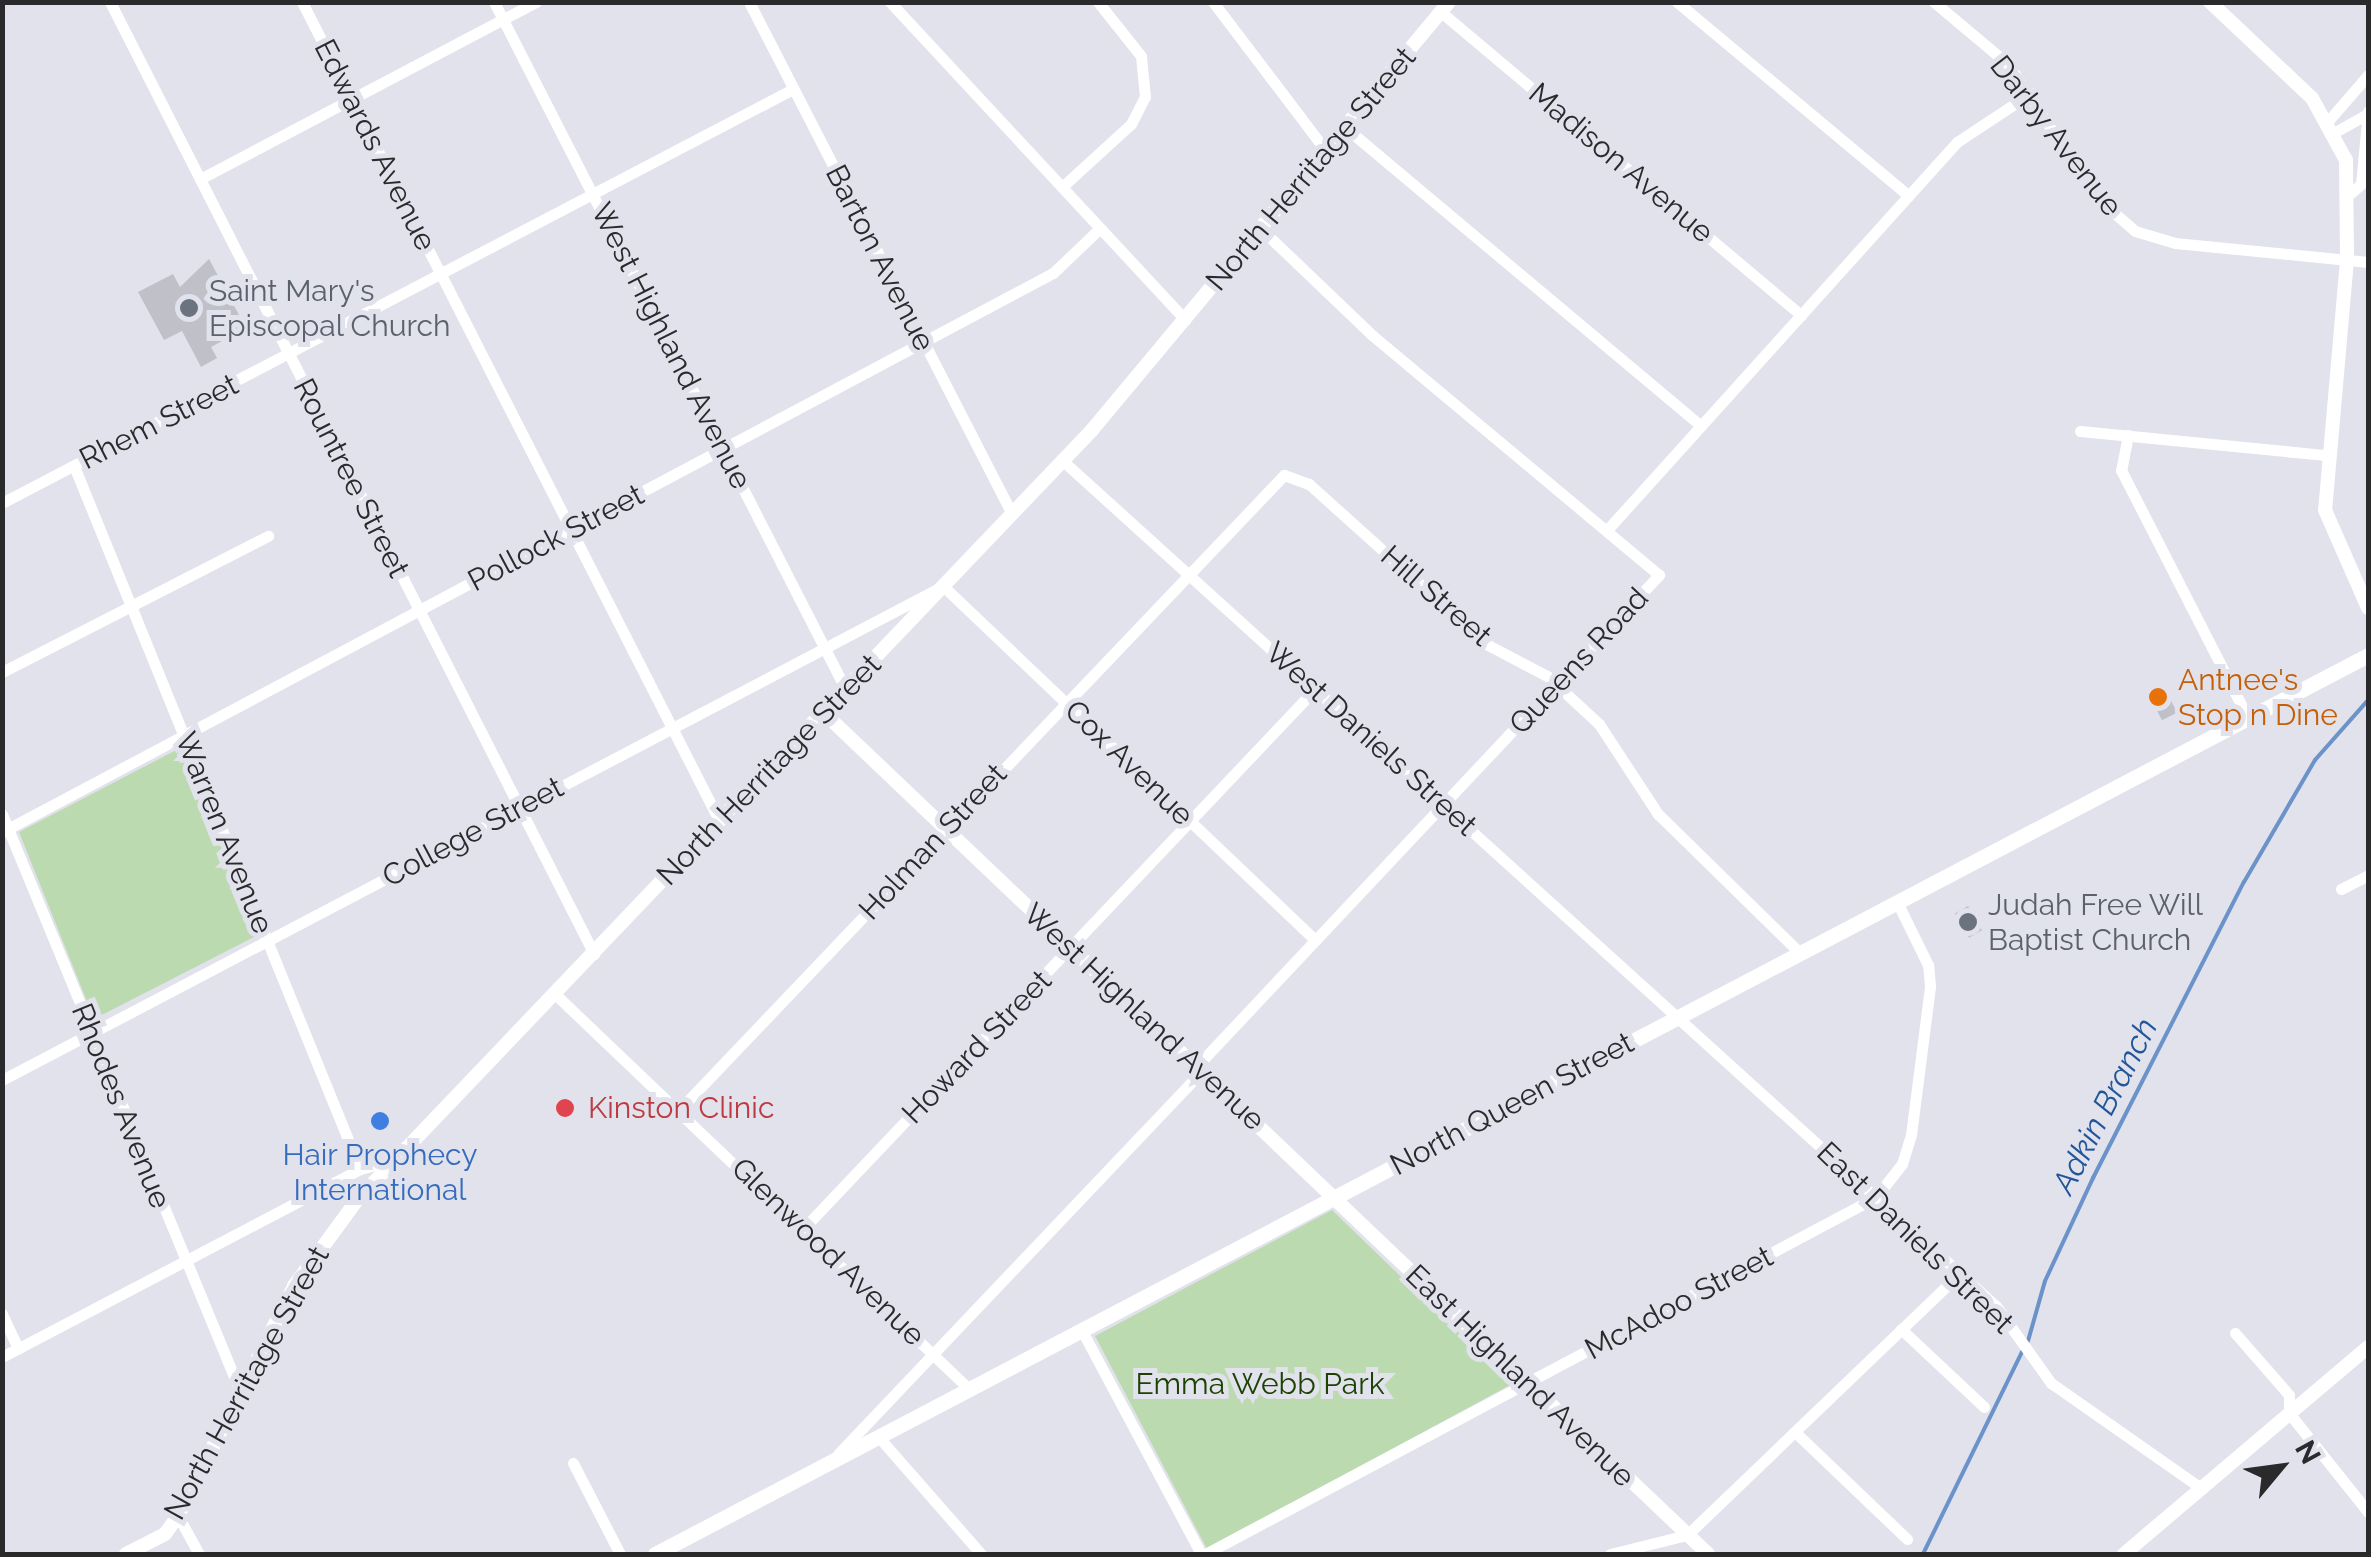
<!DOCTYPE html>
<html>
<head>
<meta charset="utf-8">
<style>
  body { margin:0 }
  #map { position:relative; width:2371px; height:1557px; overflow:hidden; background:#e1e2eb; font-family:Raleway,sans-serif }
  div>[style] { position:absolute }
  .green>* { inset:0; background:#bcdab0 }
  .stream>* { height:4px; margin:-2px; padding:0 2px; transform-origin:2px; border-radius:2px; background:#6b93ca }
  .building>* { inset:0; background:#c0c0c8; transform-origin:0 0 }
  .minor>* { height:11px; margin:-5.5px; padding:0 5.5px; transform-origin:5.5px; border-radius:5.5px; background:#fff }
  .tertiary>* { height:14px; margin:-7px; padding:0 7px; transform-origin:7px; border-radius:7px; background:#fff }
  .secondary>* { height:15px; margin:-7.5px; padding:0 7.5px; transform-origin:7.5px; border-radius:7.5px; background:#fff }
  .dots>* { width:28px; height:28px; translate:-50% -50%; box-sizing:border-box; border:5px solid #e1e2eb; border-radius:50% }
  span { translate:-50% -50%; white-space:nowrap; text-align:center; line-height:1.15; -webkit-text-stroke:10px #e1e2eb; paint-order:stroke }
  .street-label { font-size:30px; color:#2a2a2d }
  .worship-label { font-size:30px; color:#5b616d }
  .left { translate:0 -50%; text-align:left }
  .food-label { font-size:30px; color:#c56008 }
  .health-label { font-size:30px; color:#be3a42 }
  .shop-label { font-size:30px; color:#366cbe }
  .park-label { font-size:30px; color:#1c4304 }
  .water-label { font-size:32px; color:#22569a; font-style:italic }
  .frame { position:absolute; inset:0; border:5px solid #2a2a2d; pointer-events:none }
  .north { position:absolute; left:2231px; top:1417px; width:100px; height:100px; -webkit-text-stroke:8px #e1e2eb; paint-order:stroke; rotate:61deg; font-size:28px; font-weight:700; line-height:40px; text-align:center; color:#2a2a2d }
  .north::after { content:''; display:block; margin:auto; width:35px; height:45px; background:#2a2a2d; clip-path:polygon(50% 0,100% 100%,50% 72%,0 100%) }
</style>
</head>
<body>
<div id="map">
  <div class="green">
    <div style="clip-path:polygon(182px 747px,258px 935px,94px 1019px,19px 832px)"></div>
    <div style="clip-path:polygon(1332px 1210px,1512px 1384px,1207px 1549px,1095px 1336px)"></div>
  </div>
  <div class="stream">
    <div style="left:2028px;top:1341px;width:62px;rotate:-74.2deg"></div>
    <div style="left:2045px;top:1281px;width:114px;rotate:-65deg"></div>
    <div style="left:2093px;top:1178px;width:332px;rotate:-63deg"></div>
    <div style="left:2244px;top:882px;width:141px;rotate:-59.8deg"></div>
    <div style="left:2315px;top:760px;width:80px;rotate:-48.5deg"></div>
    <div style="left:1923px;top:1554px;width:227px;rotate:-63.9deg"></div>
  </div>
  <div class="building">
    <div style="clip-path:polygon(209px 259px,246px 328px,211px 347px,217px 358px,201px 367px,182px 331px,164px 340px,138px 292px,173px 274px,180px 287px)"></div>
    <div style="left:2163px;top:685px;width:31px;height:17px;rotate:63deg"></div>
    <div style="left:1968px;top:906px;width:28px;height:15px;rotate:60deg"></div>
  </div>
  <div class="minor">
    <div style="left:110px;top:2px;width:1068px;rotate:63.05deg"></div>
    <div style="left:302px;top:2px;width:920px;rotate:62.99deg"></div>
    <div style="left:494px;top:2px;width:773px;rotate:62.9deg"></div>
    <div style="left:749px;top:2px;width:576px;rotate:62.81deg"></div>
    <div style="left:890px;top:2px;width:434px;rotate:47.1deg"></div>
    <div style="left:1213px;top:2px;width:187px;rotate:52.8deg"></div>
    <div style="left:1677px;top:2px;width:302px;rotate:39.9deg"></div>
    <div style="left:1934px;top:2px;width:98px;rotate:40deg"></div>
    <div style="left:2009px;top:65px;width:158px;rotate:56.6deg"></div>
    <div style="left:2096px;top:197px;width:52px;rotate:41.1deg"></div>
    <div style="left:2135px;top:231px;width:42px;rotate:16.7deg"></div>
    <div style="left:2175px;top:243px;width:194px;rotate:5.6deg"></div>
    <div style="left:1441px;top:12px;width:471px;rotate:40.1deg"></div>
    <div style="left:2329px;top:120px;width:60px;rotate:-49.1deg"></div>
    <div style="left:1346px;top:128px;width:463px;rotate:40deg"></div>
    <div style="left:2335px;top:132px;width:38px;rotate:-29deg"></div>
    <div style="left:200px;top:179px;width:380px;rotate:-27.8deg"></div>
    <div style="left:1062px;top:187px;width:93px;rotate:-42.4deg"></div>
    <div style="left:1131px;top:124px;width:30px;rotate:-63deg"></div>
    <div style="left:1145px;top:97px;width:41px;rotate:-95.6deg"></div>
    <div style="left:1141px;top:56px;width:69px;rotate:-128.5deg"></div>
    <div style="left:2351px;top:193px;width:13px;rotate:-42deg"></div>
    <div style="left:2361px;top:184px;width:73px;rotate:-84.5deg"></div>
    <div style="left:2080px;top:431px;width:247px;rotate:5.6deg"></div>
    <div style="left:2128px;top:435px;width:36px;rotate:101deg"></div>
    <div style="left:2121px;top:470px;width:279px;rotate:62.9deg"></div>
    <div style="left:1063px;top:461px;width:1259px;rotate:42.17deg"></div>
    <div style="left:1996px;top:1306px;width:95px;rotate:54.5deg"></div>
    <div style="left:2051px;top:1383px;width:183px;rotate:35deg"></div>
    <div style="left:74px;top:466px;width:759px;rotate:67.86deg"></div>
    <div style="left:2px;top:503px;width:893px;rotate:-27.63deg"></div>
    <div style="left:1607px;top:530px;width:523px;rotate:-47.95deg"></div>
    <div style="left:1957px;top:142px;width:89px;rotate:-33.5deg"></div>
    <div style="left:2px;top:672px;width:299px;rotate:-27.1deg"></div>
    <div style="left:2px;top:814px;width:630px;rotate:67.59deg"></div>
    <div style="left:2px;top:832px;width:1190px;rotate:-28.01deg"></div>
    <div style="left:1053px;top:273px;width:64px;rotate:-43.7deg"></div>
    <div style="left:2341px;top:889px;width:30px;rotate:-27deg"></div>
    <div style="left:555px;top:994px;width:571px;rotate:43.65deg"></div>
    <div style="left:1196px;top:1067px;width:676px;rotate:-46.74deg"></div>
    <div style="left:1659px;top:575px;width:374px;rotate:-140.1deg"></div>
    <div style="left:1372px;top:335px;width:155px;rotate:-136.3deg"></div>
    <div style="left:2px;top:1080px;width:1063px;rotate:-27.7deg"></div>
    <div style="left:943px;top:586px;width:514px;rotate:43.58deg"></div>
    <div style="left:680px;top:1109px;width:876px;rotate:-46.39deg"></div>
    <div style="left:1284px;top:475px;width:27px;rotate:20deg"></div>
    <div style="left:1309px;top:484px;width:241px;rotate:42deg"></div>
    <div style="left:1488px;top:645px;width:67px;rotate:27.7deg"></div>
    <div style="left:1547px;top:676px;width:71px;rotate:42.7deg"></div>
    <div style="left:1599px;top:724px;width:108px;rotate:56.8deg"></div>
    <div style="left:1658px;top:814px;width:200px;rotate:44.4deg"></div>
    <div style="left:803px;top:1229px;width:744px;rotate:-46.52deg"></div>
    <div style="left:2px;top:1314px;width:38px;rotate:65deg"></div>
    <div style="left:1081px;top:1329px;width:255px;rotate:61.9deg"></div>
    <div style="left:1901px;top:1329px;width:114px;rotate:43.2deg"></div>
    <div style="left:2235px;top:1333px;width:82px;rotate:48.9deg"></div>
    <div style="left:2289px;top:1395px;width:18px;rotate:90deg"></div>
    <div style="left:2289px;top:1413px;width:127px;rotate:51.4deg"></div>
    <div style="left:2px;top:1357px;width:404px;rotate:-27.7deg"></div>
    <div style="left:360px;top:1169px;width:34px;rotate:-15deg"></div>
    <div style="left:1795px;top:1432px;width:155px;rotate:43.7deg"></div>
    <div style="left:883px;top:1442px;width:149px;rotate:48.8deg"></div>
    <div style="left:838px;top:1454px;width:527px;rotate:-46.46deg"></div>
    <div style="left:573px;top:1463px;width:102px;rotate:62.7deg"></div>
    <div style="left:178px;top:1516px;width:43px;rotate:61.1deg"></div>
    <div style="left:1205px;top:1554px;width:760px;rotate:-28.01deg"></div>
    <div style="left:1876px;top:1197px;width:42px;rotate:-51.8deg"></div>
    <div style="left:1902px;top:1164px;width:30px;rotate:-73deg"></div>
    <div style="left:1911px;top:1135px;width:150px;rotate:-82.7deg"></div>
    <div style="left:1930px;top:986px;width:21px;rotate:-95deg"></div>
    <div style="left:1928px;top:965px;width:70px;rotate:-116.2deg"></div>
    <div style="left:1610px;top:1554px;width:79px;rotate:-13.9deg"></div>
    <div style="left:1687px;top:1535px;width:378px;rotate:-43.8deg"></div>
  </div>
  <div class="tertiary">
    <div style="left:2210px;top:2px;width:140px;rotate:43.3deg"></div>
    <div style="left:2312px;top:98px;width:71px;rotate:61.3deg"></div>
    <div style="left:2346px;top:160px;width:100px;rotate:89.4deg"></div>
    <div style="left:2347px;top:260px;width:251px;rotate:95deg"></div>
    <div style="left:2325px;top:510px;width:107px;rotate:66.3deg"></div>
    <div style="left:824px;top:713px;width:1220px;rotate:43.57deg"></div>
    <div style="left:126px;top:1554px;width:44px;rotate:-27.1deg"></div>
    <div style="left:165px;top:1534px;width:22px;rotate:-54deg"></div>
    <div style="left:178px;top:1516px;width:258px;rotate:-63.2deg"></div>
    <div style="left:294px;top:1286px;width:108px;rotate:-53.7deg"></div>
    <div style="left:358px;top:1199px;width:1063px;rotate:-46.33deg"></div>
    <div style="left:1092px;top:430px;width:557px;rotate:-50.17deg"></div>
    <div style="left:2124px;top:1554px;width:320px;rotate:-40.3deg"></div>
  </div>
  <div class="secondary">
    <div style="left:655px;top:1554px;width:1935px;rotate:-27.69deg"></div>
  </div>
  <div class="dots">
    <div style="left:189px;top:308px;background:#6b7280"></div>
    <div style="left:2158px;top:697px;background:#e8710a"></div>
    <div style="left:1968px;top:922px;background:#6b7280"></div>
    <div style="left:565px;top:1108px;background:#e0444e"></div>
    <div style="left:380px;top:1121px;background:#3f7fe0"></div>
  </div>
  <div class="street-label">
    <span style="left:2056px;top:136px;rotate:52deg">Darby Avenue</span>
    <span style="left:375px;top:145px;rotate:63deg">Edwards Avenue</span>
    <span style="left:1621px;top:163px;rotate:40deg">Madison Avenue</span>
    <span style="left:1311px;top:169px;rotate:-50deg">North Herritage Street</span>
    <span style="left:880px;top:258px;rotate:63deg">Barton Avenue</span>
    <span style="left:671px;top:346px;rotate:63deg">West Highland Avenue</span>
    <span style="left:159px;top:422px;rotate:-27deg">Rhem Street</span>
    <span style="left:351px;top:478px;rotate:63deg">Rountree Street</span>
    <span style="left:556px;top:538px;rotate:-28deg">Pollock Street</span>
    <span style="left:1436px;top:596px;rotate:41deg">Hill Street</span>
    <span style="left:1579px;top:661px;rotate:-47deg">Queens Road</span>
    <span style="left:1371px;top:739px;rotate:42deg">West Daniels Street</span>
    <span style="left:1129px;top:763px;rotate:44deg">Cox Avenue</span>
    <span style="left:769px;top:770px;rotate:-46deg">North Herritage Street</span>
    <span style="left:473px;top:832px;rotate:-28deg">College Street</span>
    <span style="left:224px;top:833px;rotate:68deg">Warren Avenue</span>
    <span style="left:933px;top:842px;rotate:-47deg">Holman Street</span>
    <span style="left:1144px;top:1017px;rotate:43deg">West Highland Avenue</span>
    <span style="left:977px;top:1047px;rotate:-46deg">Howard Street</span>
    <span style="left:1512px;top:1104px;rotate:-28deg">North Queen Street</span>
    <span style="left:121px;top:1106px;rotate:68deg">Rhodes Avenue</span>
    <span style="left:1915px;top:1238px;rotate:44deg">East Daniels Street</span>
    <span style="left:828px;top:1252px;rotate:44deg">Glenwood Avenue</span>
    <span style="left:1679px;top:1303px;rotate:-28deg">McAdoo Street</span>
    <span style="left:1520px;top:1376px;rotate:44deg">East Highland Avenue</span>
    <span style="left:247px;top:1383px;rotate:-61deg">North Herritage Street</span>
  </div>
  <div class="worship-label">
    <span class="left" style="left:209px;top:308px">Saint Mary's<br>Episcopal Church</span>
    <span class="left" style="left:1988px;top:922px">Judah Free Will<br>Baptist Church</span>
  </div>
  <div class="food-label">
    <span class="left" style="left:2178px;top:697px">Antnee's<br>Stop n Dine</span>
  </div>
  <div class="health-label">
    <span class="left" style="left:588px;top:1108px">Kinston Clinic</span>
  </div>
  <div class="shop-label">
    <span style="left:380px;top:1172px">Hair Prophecy<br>International</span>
  </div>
  <div class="park-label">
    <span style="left:1260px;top:1384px">Emma Webb Park</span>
  </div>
  <div class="water-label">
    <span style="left:2105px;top:1106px;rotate:-63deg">Adkin Branch</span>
  </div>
  <div class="frame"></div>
  <div class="north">N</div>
</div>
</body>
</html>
